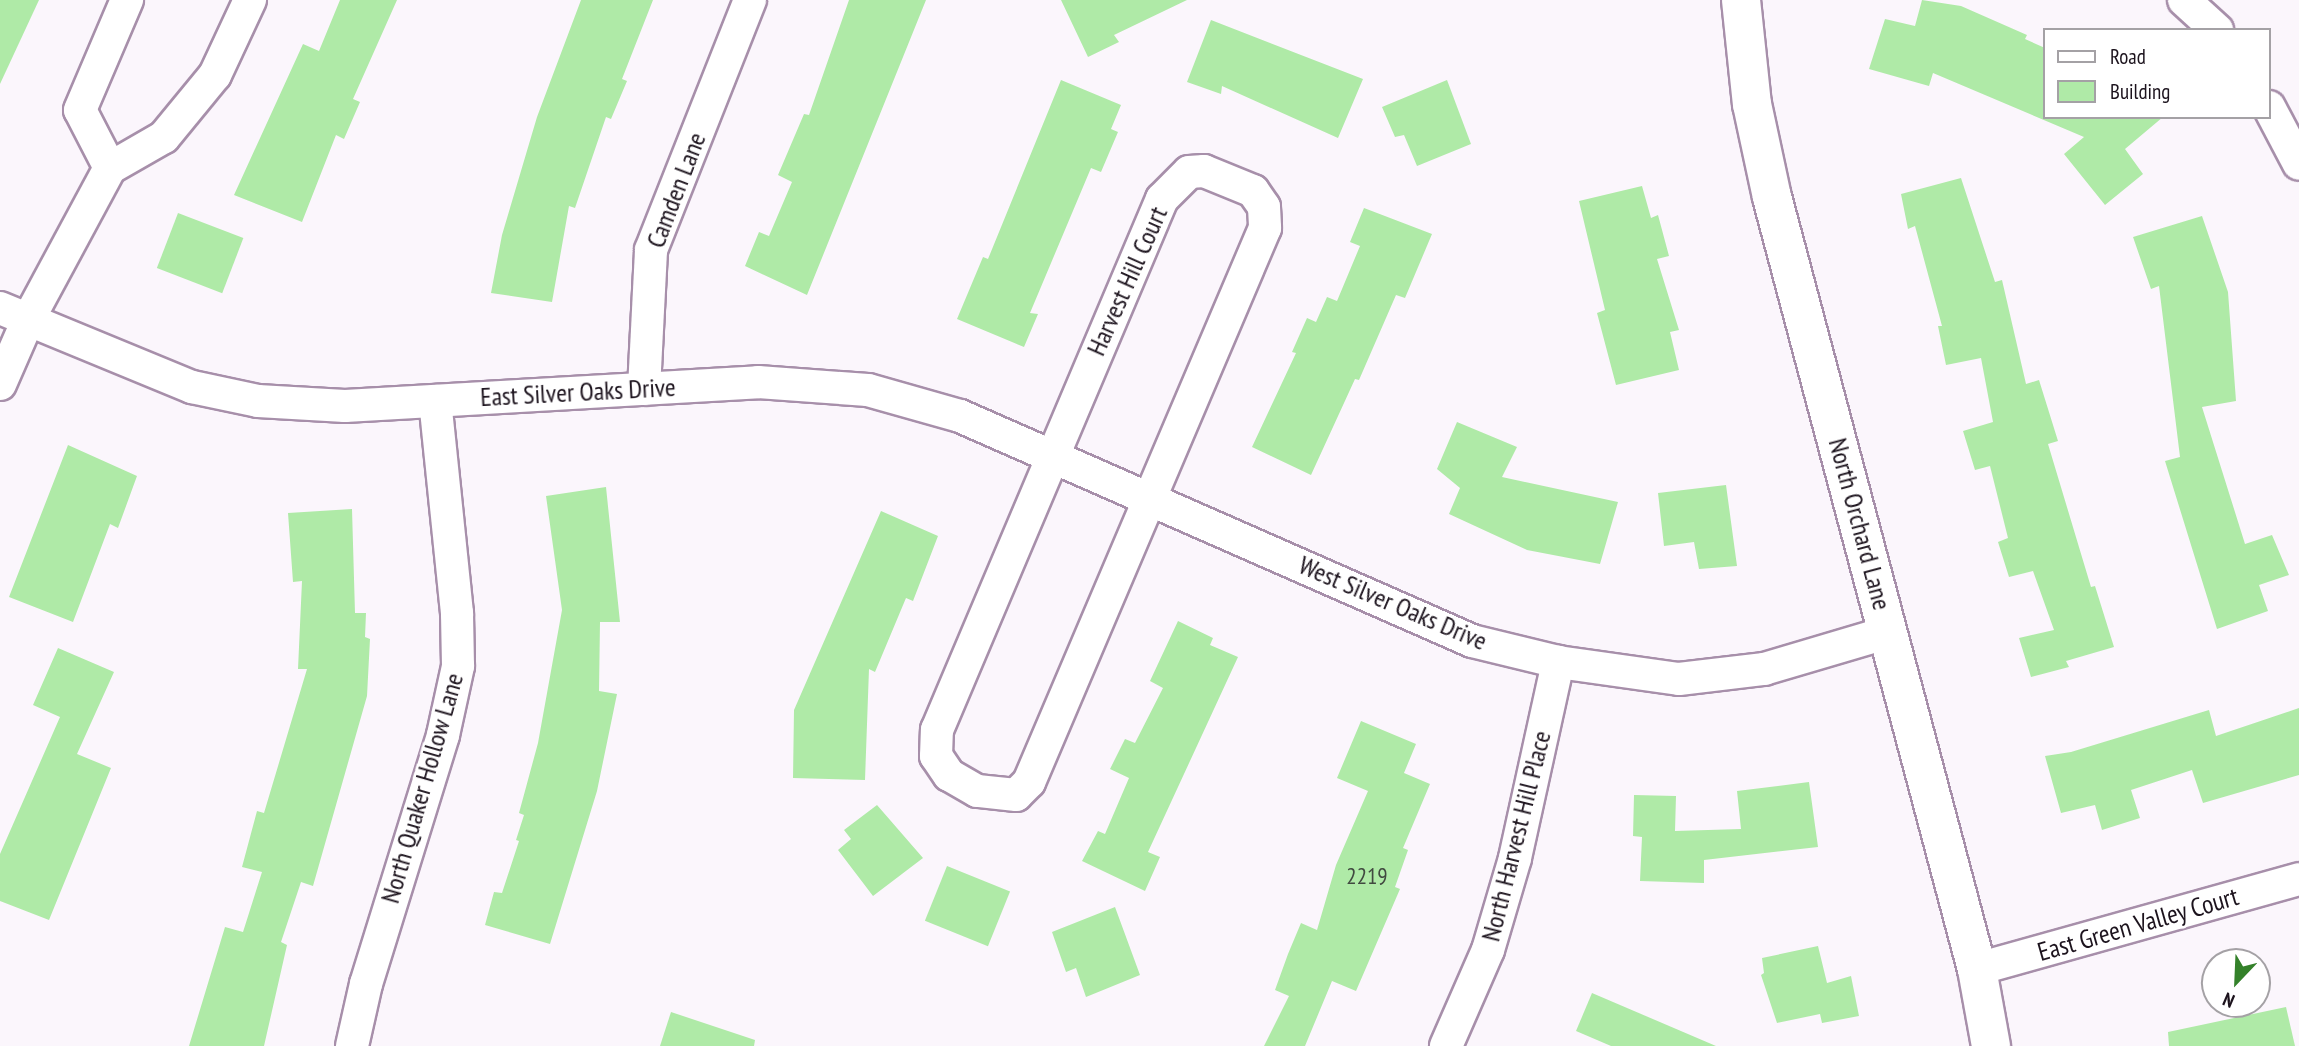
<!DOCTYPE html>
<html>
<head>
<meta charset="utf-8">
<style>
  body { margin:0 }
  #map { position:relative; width:2299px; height:1046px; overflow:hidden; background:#fbf6fc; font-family:"PT Sans Narrow",sans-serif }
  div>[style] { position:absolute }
  .building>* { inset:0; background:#afeaa7; transform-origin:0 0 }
  .roads { filter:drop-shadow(2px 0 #a78faa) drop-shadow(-2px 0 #a78faa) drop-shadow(0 2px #a78faa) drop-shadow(0 -2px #a78faa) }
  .minor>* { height:32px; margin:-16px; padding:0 16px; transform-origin:16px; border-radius:16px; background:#fff }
  .tertiary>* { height:38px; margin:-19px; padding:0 19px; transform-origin:19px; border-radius:19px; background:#fff }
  span { translate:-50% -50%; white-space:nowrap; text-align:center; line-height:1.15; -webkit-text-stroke:5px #fff; paint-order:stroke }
  .number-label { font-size:23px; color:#414940 }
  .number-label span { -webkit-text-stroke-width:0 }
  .street-label { font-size:26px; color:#1c131d }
  .legend { position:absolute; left:2043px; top:28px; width:228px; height:91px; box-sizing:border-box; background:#fff; border:2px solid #a4a1a5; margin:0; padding:9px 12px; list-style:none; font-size:21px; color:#1c131d }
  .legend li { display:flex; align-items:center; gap:14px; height:35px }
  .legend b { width:35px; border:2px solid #a4a1a5 }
  .north { position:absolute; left:2201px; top:948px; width:70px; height:70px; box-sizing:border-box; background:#fff; border:2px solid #a4a1a5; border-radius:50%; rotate:203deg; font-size:19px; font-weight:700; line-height:28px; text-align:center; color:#1c131d }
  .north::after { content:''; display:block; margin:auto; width:24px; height:32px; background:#34812a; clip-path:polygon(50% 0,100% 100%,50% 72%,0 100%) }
</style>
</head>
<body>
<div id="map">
  <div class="building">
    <div style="clip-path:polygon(0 0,39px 0,0 84px)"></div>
    <div style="clip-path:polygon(340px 0,397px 0,353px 99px,360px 102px,344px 139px,336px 135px,302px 222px,234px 195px,303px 44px,319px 51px)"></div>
    <div style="clip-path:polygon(581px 0,653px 0,622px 79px,627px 81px,611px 119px,606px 117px,575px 208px,569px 206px,552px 302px,491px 293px,502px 235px,537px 117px)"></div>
    <div style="clip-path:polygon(849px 0,926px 0,807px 295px,745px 266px,759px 232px,769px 236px,792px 182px,778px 175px,804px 114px,809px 115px)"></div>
    <div style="clip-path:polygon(1061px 0,1187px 0,1114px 35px,1119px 42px,1088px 57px)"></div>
    <div style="clip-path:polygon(1922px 0,1961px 6px,2027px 35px,2025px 39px,2045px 48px,2045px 117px,2163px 117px,2125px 149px,2143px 174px,2105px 205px,2064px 154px,2084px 137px,1933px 73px,1929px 86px,1869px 69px,1885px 19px,1915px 26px)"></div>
    <div style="clip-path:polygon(1211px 20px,1363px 79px,1338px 138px,1222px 86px,1221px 94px,1187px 82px)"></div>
    <div style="clip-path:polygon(1061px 80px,1121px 105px,1111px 129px,1118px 132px,1101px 172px,1091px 168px,1030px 313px,1038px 314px,1024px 347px,957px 319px,983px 257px,988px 259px)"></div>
    <div style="clip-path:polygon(1447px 80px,1471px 144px,1417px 166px,1404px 135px,1395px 137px,1382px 107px)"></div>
    <div style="clip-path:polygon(1961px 178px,1995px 282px,2002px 280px,2026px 384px,2039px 380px,2058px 441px,2048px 444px,2091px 587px,2095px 586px,2114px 647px,2066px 661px,2069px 667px,2031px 677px,2019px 638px,2054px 630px,2033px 571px,2009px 577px,1998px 542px,2008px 538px,1990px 466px,1975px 470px,1963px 431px,1993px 422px,1981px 358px,1946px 365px,1938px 326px,1942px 326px,1915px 226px,1908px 229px,1901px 194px)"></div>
    <div style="clip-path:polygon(1642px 186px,1651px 218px,1658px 215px,1669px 256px,1657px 259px,1679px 330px,1670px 332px,1679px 370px,1616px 385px,1597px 313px,1605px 310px,1579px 201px)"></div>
    <div style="clip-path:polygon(1364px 208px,1432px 234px,1405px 298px,1396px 295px,1359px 380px,1355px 379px,1311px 475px,1252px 447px,1296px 353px,1292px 352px,1307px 318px,1316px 322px,1327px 297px,1337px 301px,1360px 246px,1350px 242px)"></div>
    <div style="left:178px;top:213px;width:70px;height:59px;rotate:21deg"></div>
    <div style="clip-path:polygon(2202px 216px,2228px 292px,2236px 401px,2202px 407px,2245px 544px,2272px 535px,2289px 575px,2259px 585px,2268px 611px,2217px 629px,2165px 461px,2180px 457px,2159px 286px,2151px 289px,2133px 237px)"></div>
    <div style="clip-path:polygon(1457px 422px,1517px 447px,1502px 477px,1618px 502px,1600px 564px,1527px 550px,1449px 514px,1460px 488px,1437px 469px)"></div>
    <div style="clip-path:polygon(68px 445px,137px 476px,118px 528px,110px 524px,73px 622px,9px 597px)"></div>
    <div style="clip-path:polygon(1726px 485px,1737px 566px,1699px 569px,1694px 542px,1664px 546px,1658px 493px)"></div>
    <div style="clip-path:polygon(606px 487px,620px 622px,600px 622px,599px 691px,617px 694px,597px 791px,550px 944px,485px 925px,494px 892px,502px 893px,519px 841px,516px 840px,524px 815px,519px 813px,538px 743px,562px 610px,546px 496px)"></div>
    <div style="clip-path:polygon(352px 509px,355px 613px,366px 613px,365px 637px,370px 639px,367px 696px,313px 886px,301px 882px,281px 942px,287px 945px,264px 1046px,189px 1046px,225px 927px,243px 932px,262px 872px,242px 867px,257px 811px,264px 813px,307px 669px,298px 669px,302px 581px,293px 582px,288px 513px)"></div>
    <div style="clip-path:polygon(881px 511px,938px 536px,913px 601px,906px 598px,875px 672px,869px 669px,865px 780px,793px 778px,794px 710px)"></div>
    <div style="clip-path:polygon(1178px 621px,1213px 638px,1210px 645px,1238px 657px,1148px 852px,1160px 857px,1145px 891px,1082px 861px,1098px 831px,1105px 834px,1129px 778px,1110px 769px,1125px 739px,1135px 743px,1163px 688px,1150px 681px)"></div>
    <div style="clip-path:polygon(58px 648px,114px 672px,77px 754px,111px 768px,49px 920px,0 901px,0 854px,60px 717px,33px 705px)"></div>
    <div style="clip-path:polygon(2299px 708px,2299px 775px,2203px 803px,2192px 770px,2131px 790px,2140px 818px,2102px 830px,2095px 805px,2061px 813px,2045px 756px,2071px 752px,2209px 710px,2216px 736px)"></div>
    <div style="clip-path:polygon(1361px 721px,1416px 744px,1404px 773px,1430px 784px,1403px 848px,1408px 850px,1395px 887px,1400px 889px,1356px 991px,1332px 981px,1305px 1046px,1264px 1046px,1289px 996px,1275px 990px,1288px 954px,1301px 923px,1317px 930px,1336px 865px,1368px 791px,1337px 778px)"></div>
    <div style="clip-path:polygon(1809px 782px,1818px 847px,1704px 860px,1704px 883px,1640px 881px,1642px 837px,1633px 836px,1634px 795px,1676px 796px,1675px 831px,1741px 829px,1737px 791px)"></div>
    <div style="clip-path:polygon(877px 805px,923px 858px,873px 896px,838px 850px,851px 839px,844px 830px)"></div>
    <div style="left:947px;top:866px;width:68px;height:59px;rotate:22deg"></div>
    <div style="clip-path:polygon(1115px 907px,1140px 975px,1086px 997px,1076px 968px,1066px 972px,1052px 932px)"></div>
    <div style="clip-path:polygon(1818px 946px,1827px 983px,1851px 976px,1859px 1016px,1822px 1023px,1820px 1014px,1777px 1023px,1761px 975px,1764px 973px,1762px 958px)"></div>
    <div style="clip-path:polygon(1592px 993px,1716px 1046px,1611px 1046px,1576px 1031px)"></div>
    <div style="clip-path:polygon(2286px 1007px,2295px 1046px,2169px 1046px,2168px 1032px)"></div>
    <div style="clip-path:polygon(671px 1012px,755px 1040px,754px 1046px,660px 1046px)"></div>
  </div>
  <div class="roads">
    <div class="minor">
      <div style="left:2184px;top:0;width:45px;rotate:42.3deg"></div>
      <div style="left:2269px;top:107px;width:64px;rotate:62.2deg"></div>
      <div style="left:110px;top:168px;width:62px;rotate:-29.9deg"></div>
      <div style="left:164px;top:137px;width:80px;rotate:-50.6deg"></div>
      <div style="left:215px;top:75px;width:83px;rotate:-65deg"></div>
      <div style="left:110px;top:168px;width:65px;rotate:-117.3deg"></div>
      <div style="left:80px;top:110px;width:120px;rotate:-66.9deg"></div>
      <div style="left:1204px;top:171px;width:53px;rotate:22.2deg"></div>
      <div style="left:1253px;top:191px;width:19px;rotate:55deg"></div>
      <div style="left:1264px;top:207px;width:21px;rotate:87deg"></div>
      <div style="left:1265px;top:228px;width:602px;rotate:113.07deg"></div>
      <div style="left:1029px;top:782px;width:18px;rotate:135deg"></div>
      <div style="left:1016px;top:795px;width:39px;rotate:-174deg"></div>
      <div style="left:977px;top:791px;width:32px;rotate:-150deg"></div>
      <div style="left:949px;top:775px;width:23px;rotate:-124deg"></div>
      <div style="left:936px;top:756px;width:26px;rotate:-88deg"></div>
      <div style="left:937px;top:730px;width:577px;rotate:-67.04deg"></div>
      <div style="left:1162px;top:199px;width:38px;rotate:-45deg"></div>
      <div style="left:1189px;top:172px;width:15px;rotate:-4deg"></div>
      <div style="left:0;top:308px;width:208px;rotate:22.4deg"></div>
      <div style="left:192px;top:387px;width:67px;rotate:12deg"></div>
      <div style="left:258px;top:401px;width:87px;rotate:3.3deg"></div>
      <div style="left:345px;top:406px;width:414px;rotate:-3.3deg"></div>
      <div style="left:758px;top:382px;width:110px;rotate:4.2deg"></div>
      <div style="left:868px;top:390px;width:96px;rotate:15.8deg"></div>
      <div style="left:960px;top:416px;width:559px;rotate:23.72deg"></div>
      <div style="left:1472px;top:641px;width:89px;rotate:13.7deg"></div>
      <div style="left:1558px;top:662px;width:122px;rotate:8deg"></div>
      <div style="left:1679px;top:679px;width:86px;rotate:-6.7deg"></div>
      <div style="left:1764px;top:669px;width:130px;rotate:-16.5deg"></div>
      <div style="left:0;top:384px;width:70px;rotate:-66.4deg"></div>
      <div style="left:28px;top:320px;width:173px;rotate:-61.7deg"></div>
      <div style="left:644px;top:389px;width:139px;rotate:-87.1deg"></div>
      <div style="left:651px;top:250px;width:269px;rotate:-68.4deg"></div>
      <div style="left:1977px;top:969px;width:334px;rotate:-15.6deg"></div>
      <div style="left:352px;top:1046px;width:64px;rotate:-77.3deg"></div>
      <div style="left:366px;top:984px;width:261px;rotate:-72.8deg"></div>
      <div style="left:443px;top:735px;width:71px;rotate:-77.7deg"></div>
      <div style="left:458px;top:666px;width:53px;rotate:-91.1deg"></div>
      <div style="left:457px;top:613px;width:213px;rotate:-95.9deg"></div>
      <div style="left:1446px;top:1046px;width:105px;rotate:-66.4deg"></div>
      <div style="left:1488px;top:950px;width:96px;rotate:-73.6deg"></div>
      <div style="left:1515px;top:858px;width:201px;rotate:-77.6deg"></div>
    </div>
    <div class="tertiary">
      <div style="left:1741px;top:0;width:105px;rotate:84deg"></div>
      <div style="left:1752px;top:104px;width:95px;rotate:77.9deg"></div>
      <div style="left:1772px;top:197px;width:799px;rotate:75.13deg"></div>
      <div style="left:1977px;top:969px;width:78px;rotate:79.7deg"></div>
    </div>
  </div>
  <div class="number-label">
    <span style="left:1367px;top:876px">2219</span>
  </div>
  <div class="street-label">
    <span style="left:676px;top:190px;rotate:-69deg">Camden Lane</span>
    <span style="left:1127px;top:281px;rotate:-66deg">Harvest Hill Court</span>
    <span style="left:578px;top:392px;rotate:-3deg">East Silver Oaks Drive</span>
    <span style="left:1860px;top:524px;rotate:75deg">North Orchard Lane</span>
    <span style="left:1393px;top:603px;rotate:23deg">West Silver Oaks Drive</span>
    <span style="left:422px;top:788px;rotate:-74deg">North Quaker Hollow Lane</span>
    <span style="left:1516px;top:836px;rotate:-76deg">North Harvest Hill Place</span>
    <span style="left:2138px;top:924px;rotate:-16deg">East Green Valley Court</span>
  </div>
  <ul class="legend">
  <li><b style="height:9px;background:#fff"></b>Road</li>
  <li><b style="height:19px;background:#afeaa7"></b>Building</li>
  </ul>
  <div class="north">N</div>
</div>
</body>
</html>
